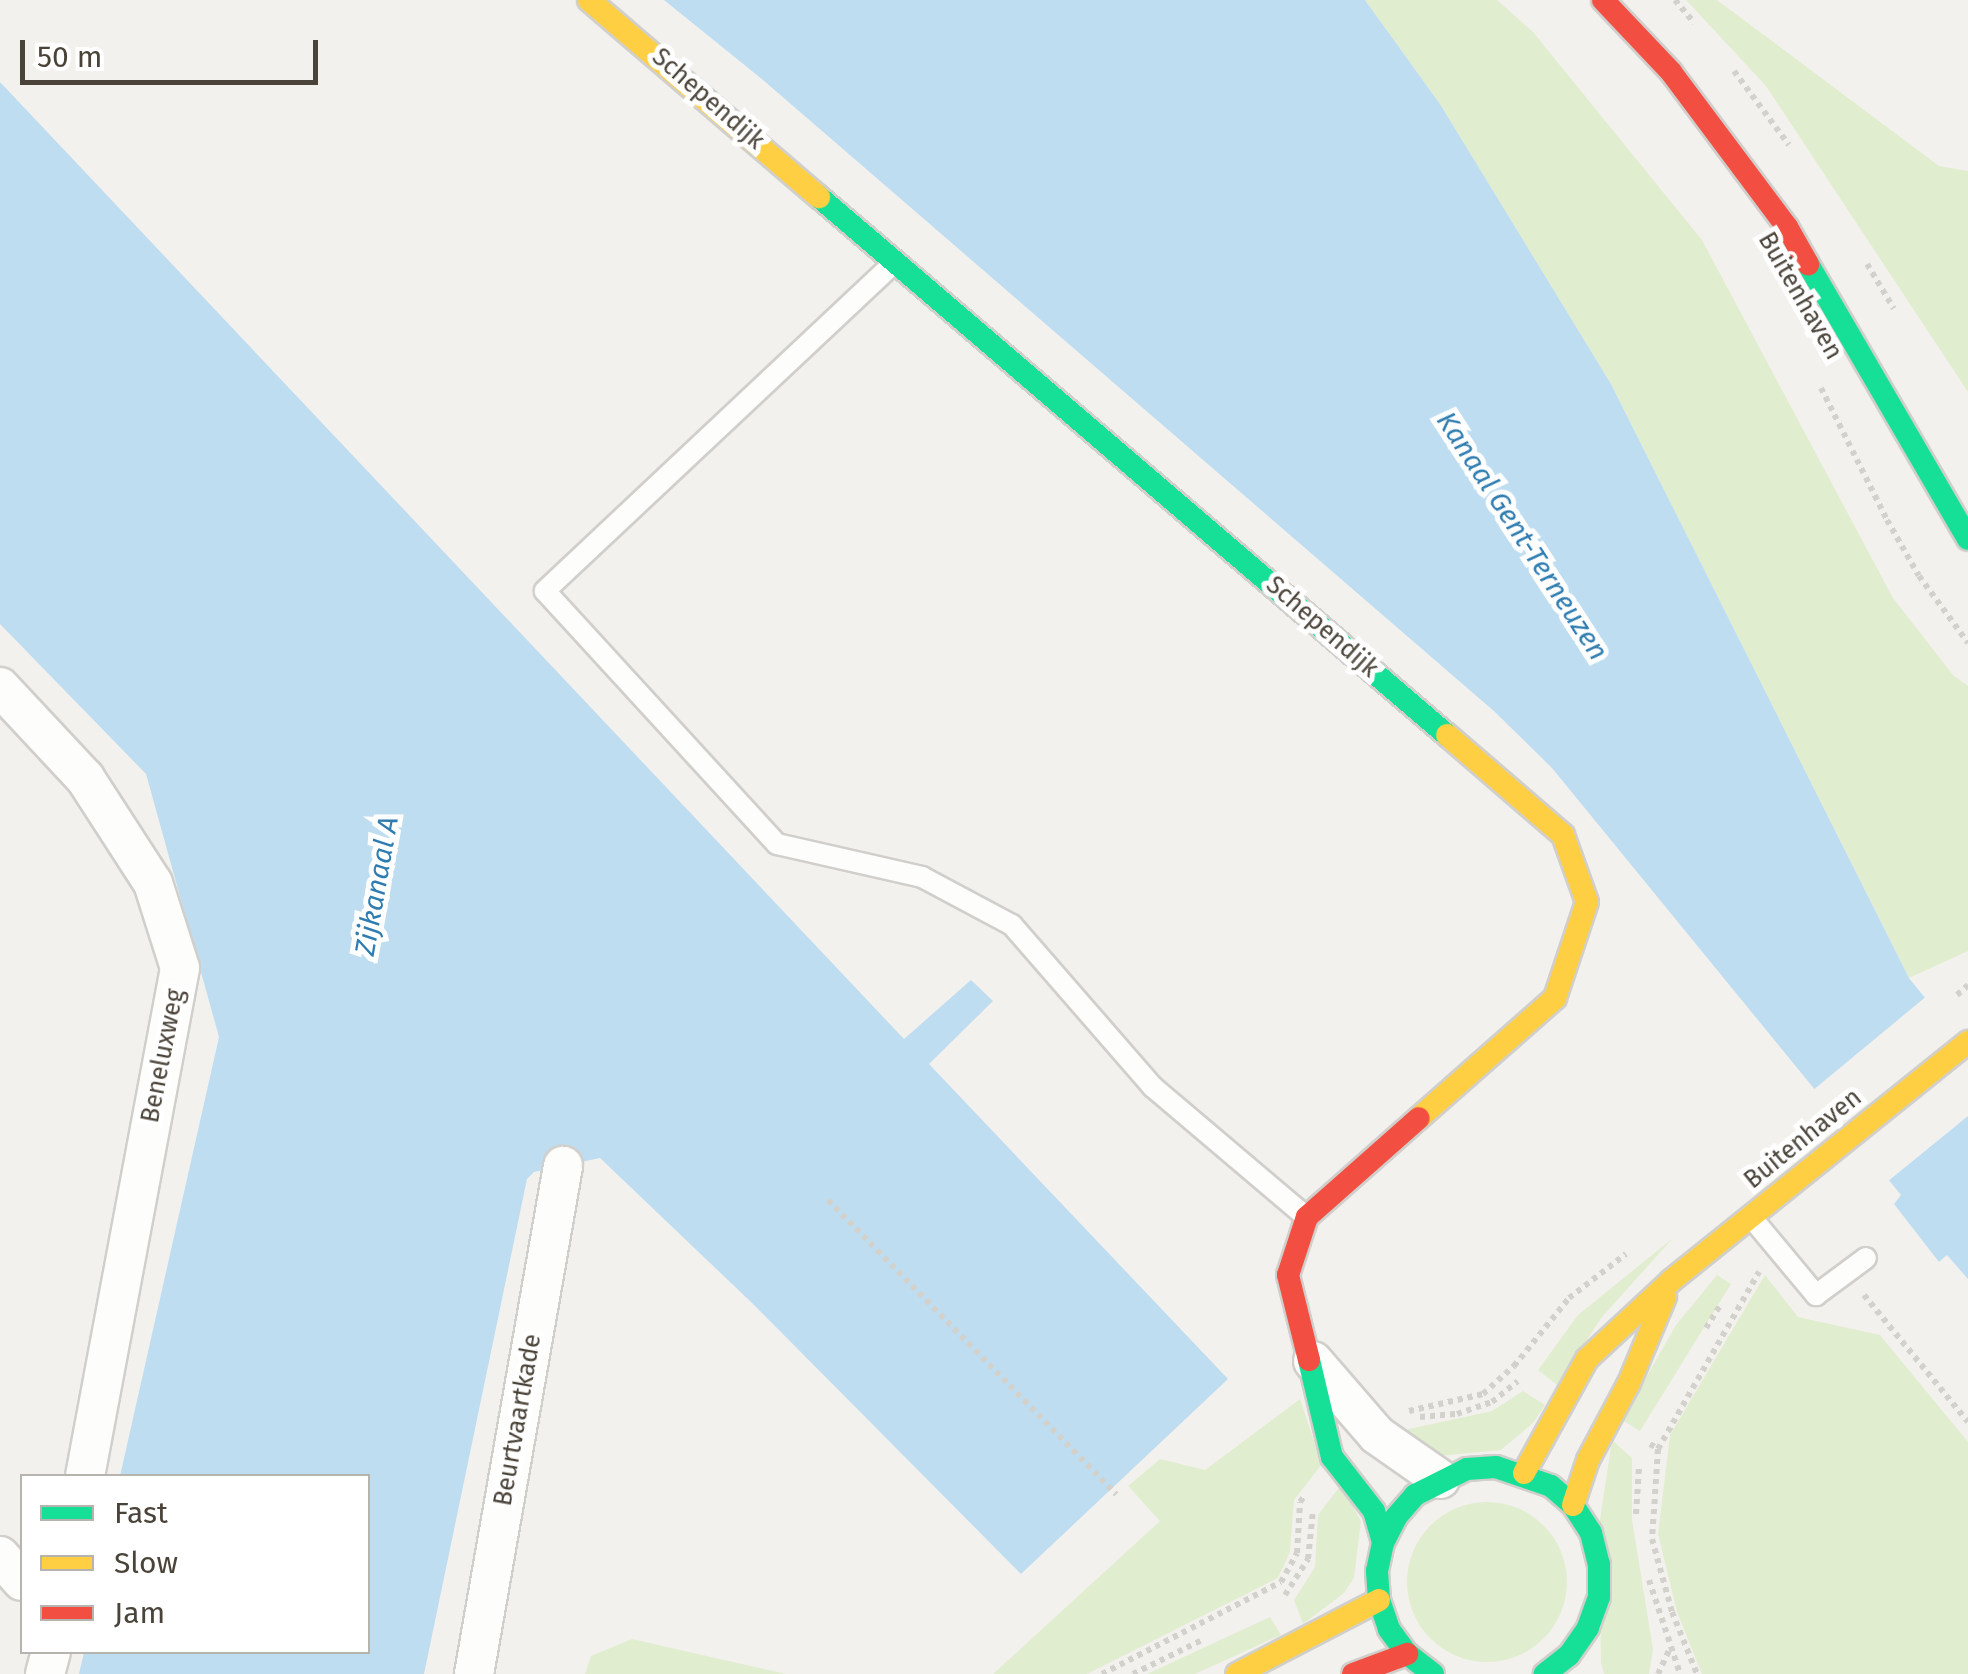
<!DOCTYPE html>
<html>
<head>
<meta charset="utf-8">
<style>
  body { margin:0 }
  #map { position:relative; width:1968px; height:1674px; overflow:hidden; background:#f3f1ee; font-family:"Fira Sans",sans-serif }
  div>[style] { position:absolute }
  .green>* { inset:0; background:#e1edcf }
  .round { border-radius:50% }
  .water>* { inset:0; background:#bfddf0 }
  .pier>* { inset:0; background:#f3f1ee }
  .path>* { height:6px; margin-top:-3px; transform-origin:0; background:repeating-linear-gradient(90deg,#d3d1cc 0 5px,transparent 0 10px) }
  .roads { filter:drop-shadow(2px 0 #d1cfcb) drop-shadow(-2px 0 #d1cfcb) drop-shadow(0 2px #d1cfcb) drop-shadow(0 -2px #d1cfcb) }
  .lane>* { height:20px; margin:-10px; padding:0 10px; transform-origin:10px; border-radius:10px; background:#fdfdfc }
  .street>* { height:38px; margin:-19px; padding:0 19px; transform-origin:19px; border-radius:19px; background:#fdfdfc }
  .fast>* { height:22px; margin:-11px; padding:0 11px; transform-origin:11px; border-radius:11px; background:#16e098 }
  .slow>* { height:22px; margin:-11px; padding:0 11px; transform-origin:11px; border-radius:11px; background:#ffcf43 }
  .jam>* { height:22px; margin:-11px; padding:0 11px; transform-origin:11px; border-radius:11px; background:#f24e42 }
  span { translate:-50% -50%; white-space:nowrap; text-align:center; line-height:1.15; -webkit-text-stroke:10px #fff; paint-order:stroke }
  .street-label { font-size:25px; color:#4a4339 }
  .water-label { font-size:28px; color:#2e7cb0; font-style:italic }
  .legend { position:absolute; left:20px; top:1474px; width:350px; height:180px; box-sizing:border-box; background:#fff; border:2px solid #b7b4b0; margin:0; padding:12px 18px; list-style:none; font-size:30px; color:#4a4339 }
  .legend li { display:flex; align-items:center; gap:20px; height:50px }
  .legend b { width:50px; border:2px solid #b7b4b0 }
  .scale { position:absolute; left:20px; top:40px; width:298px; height:45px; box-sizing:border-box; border:5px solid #4a4339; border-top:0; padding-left:12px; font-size:30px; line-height:35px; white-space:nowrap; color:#4a4339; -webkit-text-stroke:8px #fff; paint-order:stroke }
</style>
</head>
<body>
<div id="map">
  <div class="green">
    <div style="clip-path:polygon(1365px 0,1497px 0,1533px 32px,1702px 240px,1893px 598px,1953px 675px,1968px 686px,1968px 951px,1909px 978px,1611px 384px,1440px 104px)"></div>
    <div style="clip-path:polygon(1686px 0,1717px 0,1939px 166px,1968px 171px,1968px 392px,1766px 86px)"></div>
    <div style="clip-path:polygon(1673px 1238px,1602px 1317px,1557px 1385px,1538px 1370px,1578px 1315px)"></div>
    <div style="clip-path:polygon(1717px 1275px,1731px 1284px,1640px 1431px,1622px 1420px,1676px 1325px)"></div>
    <div style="clip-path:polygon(1765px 1275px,1798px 1317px,1880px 1335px,1968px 1442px,1968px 1674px,1702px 1674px,1677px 1612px,1658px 1534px,1670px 1435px)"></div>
    <div style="clip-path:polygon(1523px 1391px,1545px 1405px,1533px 1423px,1501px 1450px,1439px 1456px,1400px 1438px,1409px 1429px,1492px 1411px)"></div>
    <div style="clip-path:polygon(1300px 1399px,1322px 1464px,1294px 1500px,1290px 1552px,1278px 1578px,1087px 1674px,993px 1674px,1160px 1521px,1128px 1486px,1160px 1459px,1205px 1470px)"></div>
    <div style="clip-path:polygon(1612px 1440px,1632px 1458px,1632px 1520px,1653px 1649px,1649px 1674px,1604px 1674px,1601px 1663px,1599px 1526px)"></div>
    <div style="clip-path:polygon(1341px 1485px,1361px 1521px,1354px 1578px,1344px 1593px,1303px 1624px,1294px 1600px,1315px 1567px,1318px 1515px)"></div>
    <div class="round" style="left:1407px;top:1502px;width:160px;height:160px"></div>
    <div style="clip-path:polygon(1270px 1617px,1281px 1635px,1195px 1674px,1147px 1674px)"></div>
    <div style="clip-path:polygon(632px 1639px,786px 1674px,585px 1674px,591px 1656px)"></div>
  </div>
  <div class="water">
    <div style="clip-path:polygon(664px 0,1365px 0,1440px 104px,1611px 384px,1909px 978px,1968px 1051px,1968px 1279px,1947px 1255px,1939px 1262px,1894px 1204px,1901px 1195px,1552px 768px,1495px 712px,763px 80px)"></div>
    <div style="clip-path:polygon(0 82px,904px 1039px,971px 980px,993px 1001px,929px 1064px,1228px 1379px,1021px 1574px,752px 1303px,600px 1158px,534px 1172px,527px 1179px,424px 1674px,79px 1674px,84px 1652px,368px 1652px,368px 1476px,120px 1476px,219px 1037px,146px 774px,0 624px)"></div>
  </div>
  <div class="pier">
    <div style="clip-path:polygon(1928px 995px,1968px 1043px,1968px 1116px,1887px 1182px,1812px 1091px)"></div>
  </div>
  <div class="path">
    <div style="left:1675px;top:0;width:30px;rotate:50deg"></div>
    <div style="left:1734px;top:71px;width:92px;rotate:53.4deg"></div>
    <div style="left:1867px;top:264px;width:52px;rotate:59deg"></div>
    <div style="left:1821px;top:388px;width:148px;rotate:63.4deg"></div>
    <div style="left:1887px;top:520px;width:64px;rotate:60.3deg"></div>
    <div style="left:1919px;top:576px;width:83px;rotate:53.8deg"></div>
    <div style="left:1957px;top:995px;width:15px;rotate:-42deg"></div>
    <div style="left:828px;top:1200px;width:412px;rotate:45.6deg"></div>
    <div style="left:1864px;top:1295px;width:164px;rotate:50.7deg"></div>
    <div style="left:1706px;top:1328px;width:28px;rotate:-58deg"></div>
    <div style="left:1409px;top:1411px;width:76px;rotate:-12.9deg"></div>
    <div style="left:1483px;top:1394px;width:42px;rotate:-42.1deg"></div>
    <div style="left:1514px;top:1366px;width:87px;rotate:-51deg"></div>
    <div style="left:1569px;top:1298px;width:72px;rotate:-37.7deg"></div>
    <div style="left:1420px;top:1417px;width:37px;rotate:-5deg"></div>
    <div style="left:1457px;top:1414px;width:37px;rotate:-19deg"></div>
    <div style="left:1492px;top:1402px;width:33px;rotate:-39deg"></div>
    <div style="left:1650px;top:1444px;width:9px;rotate:32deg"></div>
    <div style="left:1658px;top:1449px;width:90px;rotate:93.8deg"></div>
    <div style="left:1652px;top:1539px;width:76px;rotate:74.7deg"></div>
    <div style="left:1672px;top:1612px;width:67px;rotate:68deg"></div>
    <div style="left:1658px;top:1449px;width:204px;rotate:-60.3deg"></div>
    <div style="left:1636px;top:1514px;width:47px;rotate:-86.3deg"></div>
    <div style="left:1649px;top:1580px;width:99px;rotate:71.7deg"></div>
    <div style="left:1285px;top:1595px;width:43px;rotate:-57.4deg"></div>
    <div style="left:1308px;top:1559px;width:48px;rotate:-84.1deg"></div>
    <div style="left:1102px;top:1674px;width:201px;rotate:-27.2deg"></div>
    <div style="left:1281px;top:1582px;width:33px;rotate:-61deg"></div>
    <div style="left:1297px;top:1553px;width:51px;rotate:-86.6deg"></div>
    <div style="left:1300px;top:1502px;width:9px;rotate:-54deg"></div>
    <div style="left:1133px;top:1674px;width:79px;rotate:-26.2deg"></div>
    <div style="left:1658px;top:1674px;width:26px;rotate:-65deg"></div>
  </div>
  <div class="roads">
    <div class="lane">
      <div style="left:894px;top:263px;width:479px;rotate:136.8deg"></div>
      <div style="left:545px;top:591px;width:343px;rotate:47.5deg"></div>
      <div style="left:777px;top:844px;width:149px;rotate:12.8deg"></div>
      <div style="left:922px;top:877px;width:102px;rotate:28.1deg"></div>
      <div style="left:1012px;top:925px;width:215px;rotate:49deg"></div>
      <div style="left:1153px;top:1087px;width:199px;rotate:40.3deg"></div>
      <div style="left:1751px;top:1217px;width:102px;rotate:50.2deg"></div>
      <div style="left:1816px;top:1295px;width:62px;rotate:-36.5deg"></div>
    </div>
    <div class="street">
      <div style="left:0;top:687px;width:125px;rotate:47deg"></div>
      <div style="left:85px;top:778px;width:125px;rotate:57.1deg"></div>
      <div style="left:153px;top:883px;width:89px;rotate:72.4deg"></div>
      <div style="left:180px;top:968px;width:517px;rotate:100.59deg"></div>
      <div style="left:1313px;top:1361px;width:98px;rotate:49.1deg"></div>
      <div style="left:1377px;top:1435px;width:77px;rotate:34.9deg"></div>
      <div style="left:0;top:1556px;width:33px;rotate:49deg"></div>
      <div style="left:45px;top:1674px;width:23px;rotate:-75deg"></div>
      <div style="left:474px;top:1674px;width:516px;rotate:-80.06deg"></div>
    </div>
    <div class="fast">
      <div style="left:819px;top:197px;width:827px;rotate:40.59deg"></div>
      <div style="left:1808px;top:264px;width:318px;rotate:59.8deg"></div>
      <div style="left:1309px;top:1360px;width:100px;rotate:76.7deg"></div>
      <div style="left:1332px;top:1457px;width:68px;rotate:52.1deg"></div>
      <div style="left:1374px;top:1511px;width:33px;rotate:74deg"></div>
      <div style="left:1433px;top:1674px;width:33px;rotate:-142deg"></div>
      <div style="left:1407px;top:1654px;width:31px;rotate:-126deg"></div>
      <div style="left:1389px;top:1629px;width:31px;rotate:-109deg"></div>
      <div style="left:1379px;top:1600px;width:29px;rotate:-94deg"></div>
      <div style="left:1377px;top:1571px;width:29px;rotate:-78deg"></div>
      <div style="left:1383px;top:1543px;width:29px;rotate:-63deg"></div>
      <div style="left:1396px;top:1517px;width:29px;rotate:-49deg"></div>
      <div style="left:1415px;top:1495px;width:58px;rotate:-26.6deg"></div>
      <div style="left:1467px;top:1469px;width:29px;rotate:-4deg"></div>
      <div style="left:1496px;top:1467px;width:58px;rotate:19.1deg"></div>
      <div style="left:1551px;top:1486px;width:29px;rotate:41deg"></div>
      <div style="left:1573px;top:1505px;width:33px;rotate:57deg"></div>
      <div style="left:1591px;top:1533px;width:32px;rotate:76deg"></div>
      <div style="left:1599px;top:1564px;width:33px;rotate:90deg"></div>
      <div style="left:1599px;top:1597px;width:33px;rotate:110deg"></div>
      <div style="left:1588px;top:1628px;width:33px;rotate:125deg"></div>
      <div style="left:1569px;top:1655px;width:31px;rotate:142deg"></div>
    </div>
    <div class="slow">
      <div style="left:589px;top:0;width:303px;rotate:40.6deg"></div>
      <div style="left:1419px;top:1118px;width:181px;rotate:-41.4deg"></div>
      <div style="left:1555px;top:998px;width:101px;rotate:-71.6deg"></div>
      <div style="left:1587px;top:902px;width:71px;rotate:-109.7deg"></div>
      <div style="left:1563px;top:835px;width:153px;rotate:-139.2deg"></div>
      <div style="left:1524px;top:1473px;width:130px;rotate:-61.1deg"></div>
      <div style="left:1587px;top:1359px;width:116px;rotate:-42.9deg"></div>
      <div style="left:1672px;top:1280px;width:380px;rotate:-38.8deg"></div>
      <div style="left:1573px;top:1505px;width:47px;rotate:-71.6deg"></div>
      <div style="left:1588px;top:1460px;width:87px;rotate:-62deg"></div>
      <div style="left:1629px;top:1383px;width:93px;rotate:-67.3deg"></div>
      <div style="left:1237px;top:1674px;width:160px;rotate:-27.5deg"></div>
    </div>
    <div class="jam">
      <div style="left:1603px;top:0;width:99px;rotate:46.6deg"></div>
      <div style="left:1671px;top:72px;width:194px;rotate:53.2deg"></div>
      <div style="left:1787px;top:227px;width:43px;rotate:60.4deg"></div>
      <div style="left:1309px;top:1360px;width:88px;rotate:-103.9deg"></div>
      <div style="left:1288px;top:1275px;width:61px;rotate:-71.9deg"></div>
      <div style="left:1307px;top:1217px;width:149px;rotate:-41.5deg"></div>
      <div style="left:1353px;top:1674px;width:58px;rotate:-20.3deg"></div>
    </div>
  </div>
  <div class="street-label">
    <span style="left:708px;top:99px;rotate:41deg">Schependijk</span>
    <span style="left:1800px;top:296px;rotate:60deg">Buitenhaven</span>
    <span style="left:1322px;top:627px;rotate:41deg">Schependijk</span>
    <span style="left:163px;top:1056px;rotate:-79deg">Beneluxweg</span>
    <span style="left:1803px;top:1139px;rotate:-39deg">Buitenhaven</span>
    <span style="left:518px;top:1420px;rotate:-80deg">Beurtvaartkade</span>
  </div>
  <div class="water-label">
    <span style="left:1522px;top:536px;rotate:57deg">Kanaal Gent-Terneuzen</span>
    <span style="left:377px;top:886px;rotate:-80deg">Zijkanaal A</span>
  </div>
  <ul class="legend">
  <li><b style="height:12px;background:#16e098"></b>Fast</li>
  <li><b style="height:12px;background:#ffcf43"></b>Slow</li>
  <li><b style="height:12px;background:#f24e42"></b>Jam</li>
  </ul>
  <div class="scale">50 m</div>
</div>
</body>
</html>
